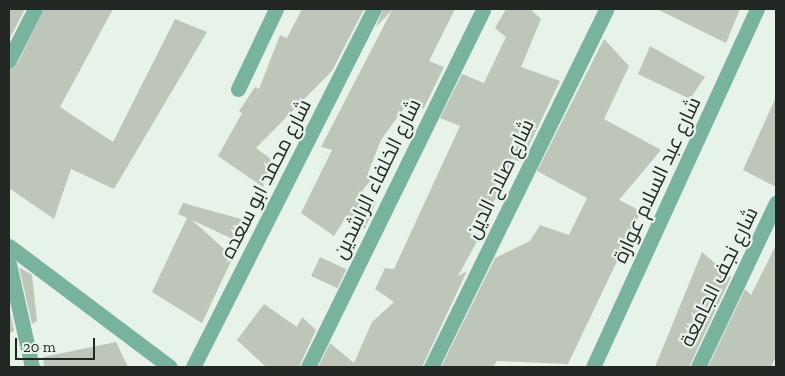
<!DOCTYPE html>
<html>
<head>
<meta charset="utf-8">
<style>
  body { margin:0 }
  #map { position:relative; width:785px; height:376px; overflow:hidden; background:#e7f3e9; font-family:"Zilla Slab",Cairo,serif }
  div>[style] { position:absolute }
  .building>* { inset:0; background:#bec6b9; transform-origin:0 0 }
  .minor>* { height:15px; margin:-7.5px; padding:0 7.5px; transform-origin:7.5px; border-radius:7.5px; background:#79b29d }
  span { translate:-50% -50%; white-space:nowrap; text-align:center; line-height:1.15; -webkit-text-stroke:4.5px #e7f3e9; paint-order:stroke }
  .street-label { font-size:20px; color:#222723 }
  .frame { position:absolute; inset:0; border:10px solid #222723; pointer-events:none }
  .scale { position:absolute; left:15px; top:338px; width:80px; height:22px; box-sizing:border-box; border:2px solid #222723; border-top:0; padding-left:6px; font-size:15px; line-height:18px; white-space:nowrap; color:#222723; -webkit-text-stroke:4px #e7f3e9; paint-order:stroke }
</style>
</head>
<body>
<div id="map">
  <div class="building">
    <div style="clip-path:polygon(9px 9px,25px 9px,9px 40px)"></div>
    <div style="clip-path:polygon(44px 9px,113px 9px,60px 107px,113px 142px,175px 19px,207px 32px,114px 189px,71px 169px,54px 219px,9px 188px,9px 69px,17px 64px)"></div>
    <div style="clip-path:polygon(302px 9px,364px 9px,332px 71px,256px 148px,272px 160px,263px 187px,218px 156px,242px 113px,239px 111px,255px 87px,259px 89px,280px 35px,287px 38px)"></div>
    <div style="clip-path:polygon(383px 9px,455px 9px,429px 61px,444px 67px,423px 110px,407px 104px,381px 140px,368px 173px,374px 176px,355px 200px,376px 202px,365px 229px,347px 215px,334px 236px,301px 213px,332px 150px,321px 147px,392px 10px,376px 27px)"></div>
    <div style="clip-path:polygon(506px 9px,530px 9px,541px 19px,521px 67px,560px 81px,521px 162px,516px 160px,492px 189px,499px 194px,472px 231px,480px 236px,458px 276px,467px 271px,422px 367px,318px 367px,330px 343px,354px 363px,372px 322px,394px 302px,375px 289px,385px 268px,394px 269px,460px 126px,440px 118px,462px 74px,484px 83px,506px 37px,495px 28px)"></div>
    <div style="clip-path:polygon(657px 9px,740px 9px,726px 43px)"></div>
    <div style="clip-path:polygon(604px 39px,629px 66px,604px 119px,661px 150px,619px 200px,641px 211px,568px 364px,497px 361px,493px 367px,441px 367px,495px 258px,530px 241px,540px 225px,569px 235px,587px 198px,537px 171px)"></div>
    <div style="clip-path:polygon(650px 46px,705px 77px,690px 99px,638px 74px)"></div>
    <div style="clip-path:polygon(776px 97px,776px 187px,743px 170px)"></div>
    <div style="clip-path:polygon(183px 203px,252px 222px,241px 243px,192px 220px,233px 257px,202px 323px,152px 292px,187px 218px,178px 214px)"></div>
    <div style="clip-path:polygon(776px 245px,776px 356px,771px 367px,708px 367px,745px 289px,751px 295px)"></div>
    <div style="clip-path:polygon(702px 252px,731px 277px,689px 367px,655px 367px)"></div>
    <div style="left:320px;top:257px;width:29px;height:21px;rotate:25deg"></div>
    <div style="clip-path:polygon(19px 267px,32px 275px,37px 321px,32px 324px)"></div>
    <div style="clip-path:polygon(264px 304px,297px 327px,302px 317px,316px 330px,299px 367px,266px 367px,237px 340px)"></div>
    <div style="clip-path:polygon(9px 306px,14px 331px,9px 334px)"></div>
    <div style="clip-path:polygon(116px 342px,128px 367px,44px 367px,43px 357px)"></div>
  </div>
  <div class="minor">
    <div style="left:9px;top:60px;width:57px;rotate:-63deg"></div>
    <div style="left:238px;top:89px;width:89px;rotate:-64.6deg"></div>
    <div style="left:9px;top:246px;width:201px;rotate:36.9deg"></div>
    <div style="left:9px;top:264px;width:106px;rotate:77.4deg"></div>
    <div style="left:193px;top:367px;width:401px;rotate:-63.2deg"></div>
    <div style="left:308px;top:367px;width:398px;rotate:-63.9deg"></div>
    <div style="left:431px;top:367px;width:398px;rotate:-63.9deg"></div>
    <div style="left:593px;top:367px;width:394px;rotate:-65.4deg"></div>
    <div style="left:698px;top:367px;width:182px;rotate:-64.6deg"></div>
  </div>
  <div class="street-label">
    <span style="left:266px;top:179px;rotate:-63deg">شارع محمد ابو سعده</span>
    <span style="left:377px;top:179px;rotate:-64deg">شارع الخلفاء الراشدين</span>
    <span style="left:500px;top:179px;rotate:-64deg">شارع صلاح الدين</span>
    <span style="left:657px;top:180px;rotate:-65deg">شارع عبد السلام عوارة</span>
    <span style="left:719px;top:277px;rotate:-64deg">شارع نجف الجامعة</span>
  </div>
  <div class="frame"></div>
  <div class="scale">20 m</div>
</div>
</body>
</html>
